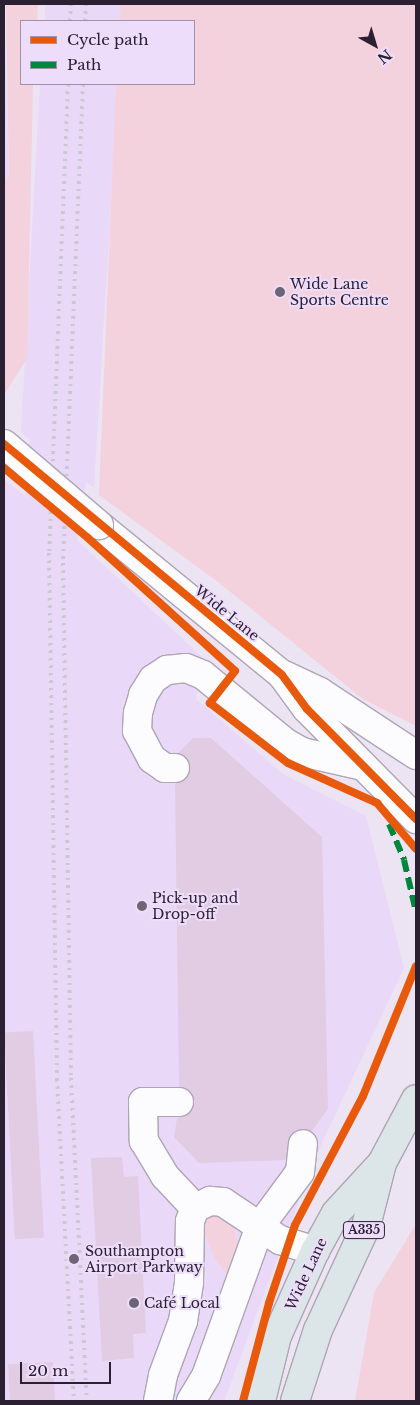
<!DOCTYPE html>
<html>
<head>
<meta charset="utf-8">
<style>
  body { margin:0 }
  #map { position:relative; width:420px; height:1405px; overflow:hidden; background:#ece3f3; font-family:"Libre Baskerville",serif }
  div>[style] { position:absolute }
  .built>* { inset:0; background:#ead8f8; transform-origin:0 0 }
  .green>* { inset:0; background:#f3d2dd }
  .building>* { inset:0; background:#e2cce4; transform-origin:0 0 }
  .roads { filter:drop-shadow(1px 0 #aea5b4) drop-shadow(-1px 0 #aea5b4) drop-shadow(0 1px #aea5b4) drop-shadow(0 -1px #aea5b4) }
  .minor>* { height:28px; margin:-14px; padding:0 14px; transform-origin:14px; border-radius:14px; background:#fcfbfd }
  .major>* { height:28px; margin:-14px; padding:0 14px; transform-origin:14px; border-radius:14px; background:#dce5e7 }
  .rail>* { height:4px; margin-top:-2px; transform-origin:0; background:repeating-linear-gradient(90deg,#ccc9ce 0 2.5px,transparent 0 7.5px) }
  .bridges { filter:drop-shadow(1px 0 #aea5b4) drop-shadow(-1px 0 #aea5b4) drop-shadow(0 1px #aea5b4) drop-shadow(0 -1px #aea5b4) }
  .minor-bridge>* { height:28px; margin:-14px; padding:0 14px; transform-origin:14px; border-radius:14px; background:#fcfbfd }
  .quiet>* { height:6px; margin-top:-3px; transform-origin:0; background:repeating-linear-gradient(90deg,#00873e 0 12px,transparent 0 18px) }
  .cycleway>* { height:8px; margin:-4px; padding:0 4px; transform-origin:4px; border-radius:4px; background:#e8590c }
  .dots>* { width:14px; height:14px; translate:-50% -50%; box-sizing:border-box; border:2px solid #eddcfa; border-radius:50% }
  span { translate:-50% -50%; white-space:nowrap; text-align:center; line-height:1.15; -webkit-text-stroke:4px #eddcfa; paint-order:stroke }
  .shield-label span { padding:1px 4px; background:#eddcfa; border:1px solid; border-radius:4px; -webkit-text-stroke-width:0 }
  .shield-label { font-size:12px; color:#2b2032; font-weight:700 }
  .poi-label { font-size:14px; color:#2b2032 }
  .left { translate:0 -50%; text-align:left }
  .street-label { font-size:14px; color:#2b2032 }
  .frame { position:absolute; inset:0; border:5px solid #2b2032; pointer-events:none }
  .legend { position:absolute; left:20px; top:20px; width:175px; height:65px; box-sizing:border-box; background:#eddcfa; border:1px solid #9f91aa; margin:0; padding:6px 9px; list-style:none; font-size:15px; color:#2b2032 }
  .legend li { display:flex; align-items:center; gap:10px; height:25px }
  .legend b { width:25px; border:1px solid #9f91aa }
  .north { position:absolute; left:350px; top:20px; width:50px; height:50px; -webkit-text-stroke:4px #eddcfa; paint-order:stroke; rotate:141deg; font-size:14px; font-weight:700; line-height:20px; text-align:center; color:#2b2032 }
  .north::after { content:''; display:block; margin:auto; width:18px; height:22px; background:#2b2032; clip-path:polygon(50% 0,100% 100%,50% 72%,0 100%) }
  .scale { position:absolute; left:20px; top:1362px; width:91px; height:22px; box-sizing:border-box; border:2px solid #2b2032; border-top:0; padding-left:6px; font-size:15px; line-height:18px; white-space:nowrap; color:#2b2032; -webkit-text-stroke:4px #eddcfa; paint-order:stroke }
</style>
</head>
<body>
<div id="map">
  <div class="built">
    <div style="clip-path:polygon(4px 4px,9px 178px,4px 179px)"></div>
    <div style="left:45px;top:4px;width:77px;height:17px"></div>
    <div style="clip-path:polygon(40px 84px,118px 84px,94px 488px,86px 482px,77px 540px,202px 657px,196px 699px,283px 774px,366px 816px,404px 968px,314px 1160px,224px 1401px,4px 1401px,4px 480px,25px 496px,29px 439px,21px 432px)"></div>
  </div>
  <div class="green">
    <div style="clip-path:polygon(6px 4px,38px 4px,37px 21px,21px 21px,21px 84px,33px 84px,27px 358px,4px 395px,4px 179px,9px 178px)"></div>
    <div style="clip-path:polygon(121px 4px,416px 4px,416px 726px,363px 699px,218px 582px,99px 495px,116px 84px,194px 84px,194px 21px,120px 21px)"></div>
    <div style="clip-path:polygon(213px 1214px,225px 1217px,233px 1227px,237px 1242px,237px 1255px,229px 1277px,215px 1259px,202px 1228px,206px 1216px)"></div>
    <div style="clip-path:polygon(416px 1224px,416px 1401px,355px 1401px,374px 1293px)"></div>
  </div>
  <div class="building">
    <div style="clip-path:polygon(193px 738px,211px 738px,322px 837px,328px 1109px,312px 1131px,297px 1130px,291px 1134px,286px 1160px,199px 1163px,174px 1137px,177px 1118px,187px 1115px,195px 1102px,192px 1094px,179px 1086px,175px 784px,189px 775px,189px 761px,178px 753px)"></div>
    <div style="left:33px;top:1031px;width:207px;height:29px;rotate:87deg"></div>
    <div style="clip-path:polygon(122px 1157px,124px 1177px,138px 1176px,146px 1333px,133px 1334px,134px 1358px,102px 1361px,91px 1158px)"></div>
    <div style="left:53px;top:1362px;width:39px;height:45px;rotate:87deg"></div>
  </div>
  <div class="roads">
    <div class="minor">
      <div style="left:99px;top:525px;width:237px;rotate:39.3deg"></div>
      <div style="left:282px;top:675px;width:42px;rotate:53.7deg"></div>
      <div style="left:307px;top:709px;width:155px;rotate:45.3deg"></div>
      <div style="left:284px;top:675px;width:40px;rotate:25deg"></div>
      <div style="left:320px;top:692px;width:115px;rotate:33.3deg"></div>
      <div style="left:175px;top:768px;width:10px;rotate:180deg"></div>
      <div style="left:165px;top:768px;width:16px;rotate:-145deg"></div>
      <div style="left:152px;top:759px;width:32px;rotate:-118deg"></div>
      <div style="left:137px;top:731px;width:18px;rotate:-87deg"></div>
      <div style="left:138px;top:713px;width:19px;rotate:-74deg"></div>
      <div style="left:143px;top:695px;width:19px;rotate:-58deg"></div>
      <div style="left:153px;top:679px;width:17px;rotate:-33deg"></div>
      <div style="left:167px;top:670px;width:19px;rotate:-6deg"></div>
      <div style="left:186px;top:668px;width:18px;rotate:22deg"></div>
      <div style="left:203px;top:675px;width:107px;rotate:39.3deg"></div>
      <div style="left:286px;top:743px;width:18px;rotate:29deg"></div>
      <div style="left:302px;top:752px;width:63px;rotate:12.9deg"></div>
      <div style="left:179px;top:1102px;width:36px;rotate:180deg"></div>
      <div style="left:143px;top:1102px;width:39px;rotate:89deg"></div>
      <div style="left:144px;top:1141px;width:41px;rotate:59deg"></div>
      <div style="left:165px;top:1176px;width:44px;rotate:46.8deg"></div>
      <div style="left:158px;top:1401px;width:26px;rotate:-79deg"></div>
      <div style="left:163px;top:1375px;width:58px;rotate:-69.7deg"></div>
      <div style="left:183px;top:1321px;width:39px;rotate:-81deg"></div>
      <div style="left:189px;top:1282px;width:61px;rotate:-89.1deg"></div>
      <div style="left:190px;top:1221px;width:14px;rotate:-69deg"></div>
      <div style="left:195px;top:1208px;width:17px;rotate:-25deg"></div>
      <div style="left:210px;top:1201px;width:13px;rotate:4deg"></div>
      <div style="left:223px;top:1202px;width:69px;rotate:33.7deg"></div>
      <div style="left:280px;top:1240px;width:37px;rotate:17deg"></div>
      <div style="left:191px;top:1401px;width:29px;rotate:-59deg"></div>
      <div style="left:206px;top:1376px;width:159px;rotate:-70.2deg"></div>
      <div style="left:260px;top:1226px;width:67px;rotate:-53.5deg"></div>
      <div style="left:300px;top:1172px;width:28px;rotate:-84deg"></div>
    </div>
    <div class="major">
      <div style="left:261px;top:1401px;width:67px;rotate:-76.2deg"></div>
      <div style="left:277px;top:1336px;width:93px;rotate:-65.9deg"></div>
      <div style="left:315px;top:1251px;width:43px;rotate:-61.1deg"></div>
      <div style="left:336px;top:1213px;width:67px;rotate:-47.4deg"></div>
      <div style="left:295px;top:1401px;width:75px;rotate:-72.1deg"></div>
      <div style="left:318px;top:1330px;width:115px;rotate:-65.2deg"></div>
      <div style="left:366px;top:1226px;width:65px;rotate:-75.7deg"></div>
      <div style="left:382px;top:1163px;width:72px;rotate:-62deg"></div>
    </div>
  </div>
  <div class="rail">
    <div style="left:70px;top:21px;width:17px;rotate:-87deg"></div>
    <div style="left:85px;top:21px;width:17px;rotate:-87deg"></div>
    <div style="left:68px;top:84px;width:469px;rotate:92.3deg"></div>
    <div style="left:49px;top:553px;width:526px;rotate:89.13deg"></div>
    <div style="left:57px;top:1079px;width:322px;rotate:87deg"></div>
    <div style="left:83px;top:84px;width:479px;rotate:92.4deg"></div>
    <div style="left:63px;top:563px;width:515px;rotate:89.11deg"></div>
    <div style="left:71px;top:1078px;width:323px;rotate:87.2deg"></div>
  </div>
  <div class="bridges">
    <div class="minor-bridge">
      <div style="left:4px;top:444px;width:125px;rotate:40.5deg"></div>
    </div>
  </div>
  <div class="quiet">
    <div style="left:389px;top:824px;width:39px;rotate:67deg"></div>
    <div style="left:404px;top:860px;width:53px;rotate:77deg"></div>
  </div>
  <div class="cycleway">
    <div style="left:4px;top:444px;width:361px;rotate:39.7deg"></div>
    <div style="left:282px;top:675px;width:42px;rotate:53.7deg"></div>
    <div style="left:307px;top:709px;width:155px;rotate:45.3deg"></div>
    <div style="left:4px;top:468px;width:109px;rotate:39.8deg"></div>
    <div style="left:88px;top:538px;width:198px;rotate:42.1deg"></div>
    <div style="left:235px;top:671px;width:41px;rotate:128deg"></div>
    <div style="left:210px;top:703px;width:98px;rotate:37.6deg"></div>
    <div style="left:288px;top:763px;width:98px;rotate:24.2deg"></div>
    <div style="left:377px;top:803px;width:60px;rotate:49.7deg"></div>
    <div style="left:243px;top:1401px;width:101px;rotate:-75.1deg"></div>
    <div style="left:269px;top:1303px;width:82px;rotate:-71.6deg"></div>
    <div style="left:295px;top:1225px;width:146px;rotate:-62.2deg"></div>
    <div style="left:363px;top:1096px;width:140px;rotate:-67.8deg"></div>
  </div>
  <div class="dots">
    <div style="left:280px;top:292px;background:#6f6476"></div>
    <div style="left:142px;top:906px;background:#6f6476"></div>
    <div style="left:74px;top:1259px;background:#6f6476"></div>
    <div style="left:134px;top:1303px;background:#6f6476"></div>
  </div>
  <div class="shield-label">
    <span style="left:364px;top:1230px">A335</span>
  </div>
  <div class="poi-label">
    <span class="left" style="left:290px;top:292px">Wide Lane<br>Sports Centre</span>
    <span class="left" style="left:152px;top:906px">Pick-up and<br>Drop-off</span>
    <span class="left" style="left:85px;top:1259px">Southampton<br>Airport Parkway</span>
    <span class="left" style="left:144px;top:1303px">Café Local</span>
  </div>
  <div class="street-label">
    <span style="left:227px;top:613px;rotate:39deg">Wide Lane</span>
    <span style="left:306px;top:1274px;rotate:-65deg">Wide Lane</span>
  </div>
  <div class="frame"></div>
  <ul class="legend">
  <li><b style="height:6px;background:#e8590c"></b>Cycle path</li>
  <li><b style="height:6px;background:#00873e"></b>Path</li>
  </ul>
  <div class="north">N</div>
  <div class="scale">20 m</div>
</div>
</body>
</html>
